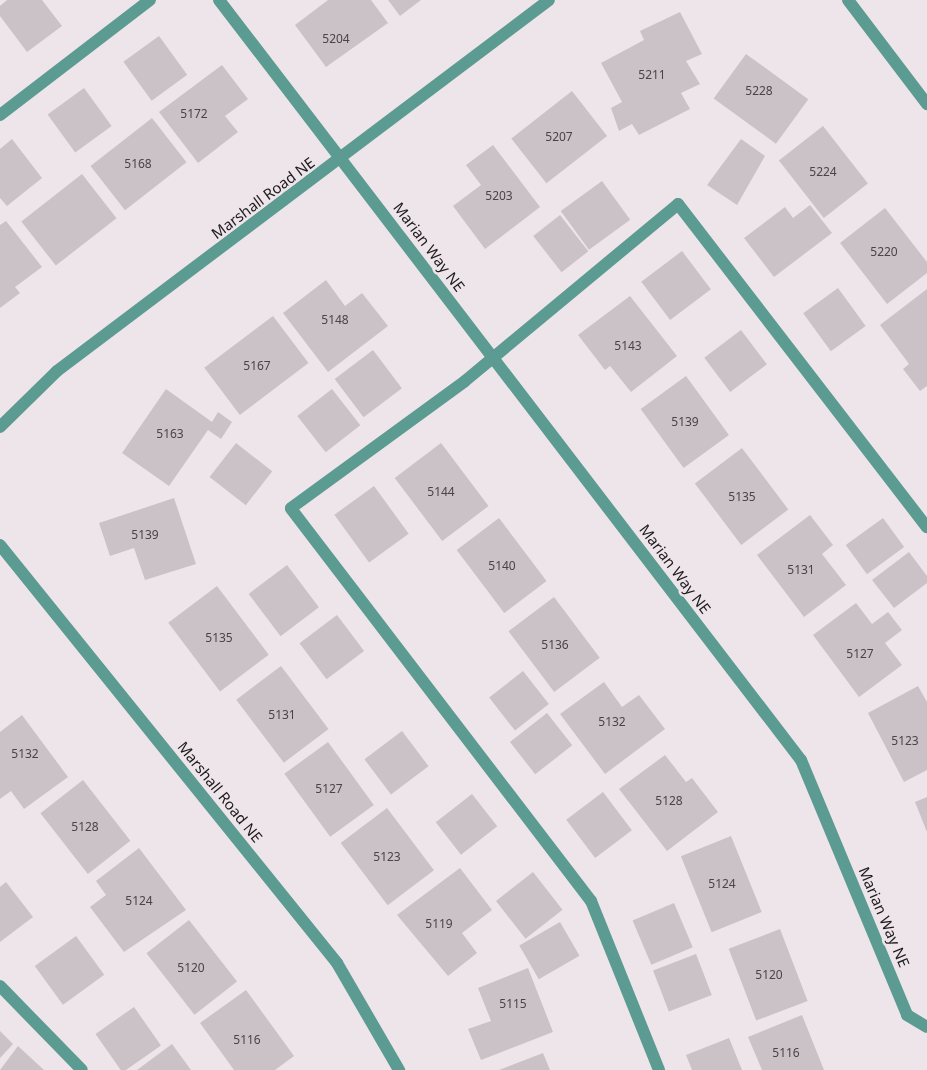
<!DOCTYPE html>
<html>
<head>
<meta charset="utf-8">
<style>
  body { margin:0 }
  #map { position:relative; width:927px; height:1070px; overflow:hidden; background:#ede5ea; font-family:"Noto Sans",sans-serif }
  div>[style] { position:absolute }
  .building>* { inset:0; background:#cac2c7; transform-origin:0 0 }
  .minor>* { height:12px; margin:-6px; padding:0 6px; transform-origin:6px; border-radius:6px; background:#5c9b91 }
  span { translate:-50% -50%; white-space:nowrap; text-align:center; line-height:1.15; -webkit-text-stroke:5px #ede5ea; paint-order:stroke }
  .number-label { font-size:12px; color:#484447 }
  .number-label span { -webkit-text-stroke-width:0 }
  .street-label { font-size:15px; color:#1d1a1c }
</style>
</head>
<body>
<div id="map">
  <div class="building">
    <div style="clip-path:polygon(7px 0,42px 0,62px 26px,27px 52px,0 16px,0 6px)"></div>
    <div style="clip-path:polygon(328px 0,371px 0,388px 23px,326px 67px,295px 25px)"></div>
    <div style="clip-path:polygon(388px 0,421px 0,400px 16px)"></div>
    <div style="clip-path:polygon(680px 12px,702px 54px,686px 61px,700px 84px,681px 93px,690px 109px,639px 135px,632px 124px,619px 131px,611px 108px,622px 102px,601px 63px,644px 40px,640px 31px)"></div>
    <div style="left:159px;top:36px;width:48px;height:44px;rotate:54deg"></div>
    <div style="left:746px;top:54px;width:77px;height:55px;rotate:36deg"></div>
    <div style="clip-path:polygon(222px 65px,248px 99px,225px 116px,238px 132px,198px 163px,159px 112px)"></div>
    <div style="left:84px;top:88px;width:47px;height:45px;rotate:54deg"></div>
    <div style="left:572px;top:91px;width:57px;height:77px;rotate:52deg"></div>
    <div style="left:152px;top:118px;width:56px;height:78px;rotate:52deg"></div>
    <div style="left:823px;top:126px;width:73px;height:56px;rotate:52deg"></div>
    <div style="clip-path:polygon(12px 139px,42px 178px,7px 206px,0 198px,0 149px)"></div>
    <div style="clip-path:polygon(741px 139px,765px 156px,737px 205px,707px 185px)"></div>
    <div style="clip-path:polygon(493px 145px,540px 207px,485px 249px,453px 206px,481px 185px,466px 165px)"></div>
    <div style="left:82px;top:174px;width:56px;height:77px;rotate:52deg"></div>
    <div style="left:602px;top:181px;width:48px;height:51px;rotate:54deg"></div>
    <div style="clip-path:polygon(810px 205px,832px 233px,774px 277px,744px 238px,785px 207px,793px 218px)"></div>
    <div style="clip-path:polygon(885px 208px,927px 262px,927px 273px,887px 304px,840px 243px)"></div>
    <div style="left:560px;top:215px;width:46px;height:34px;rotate:52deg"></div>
    <div style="clip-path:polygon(6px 221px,42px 267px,15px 287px,20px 293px,0 308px,0 225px)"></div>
    <div style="left:682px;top:251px;width:48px;height:51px;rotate:53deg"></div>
    <div style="clip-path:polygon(326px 280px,345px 306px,362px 293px,388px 326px,328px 372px,283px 313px)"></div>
    <div style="left:838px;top:288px;width:47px;height:43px;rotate:54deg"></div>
    <div style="clip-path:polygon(927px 289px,927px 386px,920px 391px,903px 369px,909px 364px,880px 325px)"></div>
    <div style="clip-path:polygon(630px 296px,677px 356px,631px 392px,610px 366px,605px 370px,578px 335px)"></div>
    <div style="left:273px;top:316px;width:59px;height:86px;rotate:53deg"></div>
    <div style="left:741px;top:330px;width:43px;height:46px;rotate:53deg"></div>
    <div style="left:373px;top:350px;width:48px;height:48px;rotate:53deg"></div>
    <div style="left:686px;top:376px;width:73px;height:56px;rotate:54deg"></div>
    <div style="clip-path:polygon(166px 389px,212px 422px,218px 412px,232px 422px,221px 439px,208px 430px,169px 486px,122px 453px)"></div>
    <div style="left:332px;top:389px;width:46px;height:44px;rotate:52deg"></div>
    <div style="left:236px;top:443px;width:46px;height:43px;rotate:38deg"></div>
    <div style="left:441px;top:443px;width:79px;height:58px;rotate:53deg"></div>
    <div style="left:742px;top:448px;width:77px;height:59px;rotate:53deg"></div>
    <div style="left:374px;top:486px;width:59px;height:49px;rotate:54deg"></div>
    <div style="clip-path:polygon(174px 498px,196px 564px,145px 580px,134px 548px,110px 556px,99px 523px)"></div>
    <div style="clip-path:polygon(810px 515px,833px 545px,822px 554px,846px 585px,804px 617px,757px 555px)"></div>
    <div style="left:499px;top:518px;width:79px;height:53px;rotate:53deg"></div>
    <div style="left:883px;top:518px;width:36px;height:46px;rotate:54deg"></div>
    <div style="clip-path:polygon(909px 552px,927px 576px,927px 583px,894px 608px,872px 580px)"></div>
    <div style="left:287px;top:565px;width:53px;height:48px;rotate:53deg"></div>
    <div style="left:217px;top:586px;width:86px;height:61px;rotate:53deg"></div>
    <div style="left:554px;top:597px;width:76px;height:57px;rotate:53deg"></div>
    <div style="clip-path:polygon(856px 603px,872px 624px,888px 612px,902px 630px,885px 643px,902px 665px,859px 697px,813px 635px)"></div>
    <div style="left:337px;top:615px;width:45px;height:47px;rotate:53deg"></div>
    <div style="left:281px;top:666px;width:79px;height:56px;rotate:53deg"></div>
    <div style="left:523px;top:671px;width:42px;height:43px;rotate:52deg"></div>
    <div style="clip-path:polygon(604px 682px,622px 707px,639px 695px,665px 729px,605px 774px,560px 714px)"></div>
    <div style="clip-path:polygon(918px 686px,927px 702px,927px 770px,904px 782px,868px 713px)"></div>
    <div style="left:547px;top:713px;width:41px;height:47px;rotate:52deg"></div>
    <div style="clip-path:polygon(22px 715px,68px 777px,24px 809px,11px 791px,0 799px,0 732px)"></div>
    <div style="left:402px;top:731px;width:44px;height:47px;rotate:53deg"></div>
    <div style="left:328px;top:742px;width:78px;height:54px;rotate:54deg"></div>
    <div style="clip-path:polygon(665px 755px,686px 782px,692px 778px,718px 812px,667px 851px,619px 789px)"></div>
    <div style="left:83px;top:780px;width:77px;height:54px;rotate:52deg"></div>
    <div style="left:603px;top:792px;width:48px;height:46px;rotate:53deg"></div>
    <div style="left:472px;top:794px;width:41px;height:46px;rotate:52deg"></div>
    <div style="clip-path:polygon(927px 797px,927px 832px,915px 802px)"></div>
    <div style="left:387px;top:808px;width:78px;height:58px;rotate:53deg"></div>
    <div style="left:731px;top:836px;width:82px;height:54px;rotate:68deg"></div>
    <div style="clip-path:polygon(139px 848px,186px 910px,124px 952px,90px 907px,106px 895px,96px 881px)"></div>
    <div style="clip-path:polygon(460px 868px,492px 910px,462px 933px,477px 953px,448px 976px,397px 915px)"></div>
    <div style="left:533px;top:872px;width:48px;height:47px;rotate:52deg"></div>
    <div style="clip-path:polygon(6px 882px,33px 917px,0 942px,0 887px)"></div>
    <div style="left:674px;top:903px;width:48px;height:45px;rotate:67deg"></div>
    <div style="left:189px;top:920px;width:78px;height:54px;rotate:52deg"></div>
    <div style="left:560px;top:922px;width:39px;height:47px;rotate:60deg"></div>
    <div style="left:780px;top:929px;width:77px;height:55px;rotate:69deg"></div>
    <div style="left:76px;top:936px;width:48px;height:51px;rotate:54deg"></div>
    <div style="left:696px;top:954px;width:44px;height:46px;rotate:69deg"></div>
    <div style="clip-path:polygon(528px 968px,553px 1032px,481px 1060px,468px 1029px,491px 1021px,478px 988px)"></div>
    <div style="clip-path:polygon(246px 990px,294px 1056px,275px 1070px,234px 1070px,200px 1023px)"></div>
    <div style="left:134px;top:1007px;width:47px;height:47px;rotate:55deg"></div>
    <div style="clip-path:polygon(802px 1015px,824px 1070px,762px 1070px,748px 1037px)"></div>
    <div style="clip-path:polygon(0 1031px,13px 1044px,0 1058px)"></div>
    <div style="clip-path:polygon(729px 1038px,742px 1070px,692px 1070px,686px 1055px)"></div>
    <div style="clip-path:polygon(172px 1044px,191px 1070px,137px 1070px)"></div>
    <div style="clip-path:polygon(18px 1046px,44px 1070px,0 1070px)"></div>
    <div style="clip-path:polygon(543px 1053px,550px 1070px,499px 1070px)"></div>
  </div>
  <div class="minor">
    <div style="left:219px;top:0;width:957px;rotate:52.56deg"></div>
    <div style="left:801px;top:760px;width:276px;rotate:67.4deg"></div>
    <div style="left:907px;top:1015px;width:23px;rotate:31deg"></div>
    <div style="left:848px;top:0;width:131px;rotate:52.8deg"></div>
    <div style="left:0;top:115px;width:189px;rotate:-37.5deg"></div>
    <div style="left:0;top:427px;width:80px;rotate:-44.5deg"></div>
    <div style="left:57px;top:371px;width:616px;rotate:-37.02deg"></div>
    <div style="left:0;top:545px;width:537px;rotate:51.12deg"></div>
    <div style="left:337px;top:963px;width:124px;rotate:59.9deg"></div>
    <div style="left:0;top:986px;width:117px;rotate:45.7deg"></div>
    <div style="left:659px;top:1070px;width:182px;rotate:-111.9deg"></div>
    <div style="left:591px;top:901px;width:494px;rotate:-127.4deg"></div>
    <div style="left:291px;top:508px;width:215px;rotate:-36.1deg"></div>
    <div style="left:465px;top:381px;width:277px;rotate:-39.7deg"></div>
    <div style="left:678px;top:204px;width:408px;rotate:52.4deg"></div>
  </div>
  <div class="number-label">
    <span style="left:336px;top:39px">5204</span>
    <span style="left:652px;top:75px">5211</span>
    <span style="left:759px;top:91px">5228</span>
    <span style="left:194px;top:114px">5172</span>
    <span style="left:559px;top:137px">5207</span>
    <span style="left:138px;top:164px">5168</span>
    <span style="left:823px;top:172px">5224</span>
    <span style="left:499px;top:196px">5203</span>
    <span style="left:884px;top:252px">5220</span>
    <span style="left:335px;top:320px">5148</span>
    <span style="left:628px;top:346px">5143</span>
    <span style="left:257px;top:366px">5167</span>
    <span style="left:685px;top:422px">5139</span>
    <span style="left:170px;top:434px">5163</span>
    <span style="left:441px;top:492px">5144</span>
    <span style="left:742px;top:497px">5135</span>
    <span style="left:145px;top:535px">5139</span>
    <span style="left:502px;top:566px">5140</span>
    <span style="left:801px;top:570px">5131</span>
    <span style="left:219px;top:638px">5135</span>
    <span style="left:555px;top:645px">5136</span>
    <span style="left:860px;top:654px">5127</span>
    <span style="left:282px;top:715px">5131</span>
    <span style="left:612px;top:722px">5132</span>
    <span style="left:905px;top:741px">5123</span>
    <span style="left:25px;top:754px">5132</span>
    <span style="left:329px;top:789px">5127</span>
    <span style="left:669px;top:801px">5128</span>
    <span style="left:85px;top:827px">5128</span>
    <span style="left:387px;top:857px">5123</span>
    <span style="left:722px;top:884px">5124</span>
    <span style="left:139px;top:901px">5124</span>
    <span style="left:439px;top:924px">5119</span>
    <span style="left:191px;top:968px">5120</span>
    <span style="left:769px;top:975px">5120</span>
    <span style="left:513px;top:1004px">5115</span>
    <span style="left:247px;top:1040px">5116</span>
    <span style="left:786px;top:1053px">5116</span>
  </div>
  <div class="street-label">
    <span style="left:263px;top:198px;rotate:-37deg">Marshall Road NE</span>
    <span style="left:429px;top:247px;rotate:53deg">Marian Way NE</span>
    <span style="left:675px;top:569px;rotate:53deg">Marian Way NE</span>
    <span style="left:220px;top:792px;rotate:51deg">Marshall Road NE</span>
    <span style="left:884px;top:917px;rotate:67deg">Marian Way NE</span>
  </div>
</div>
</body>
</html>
